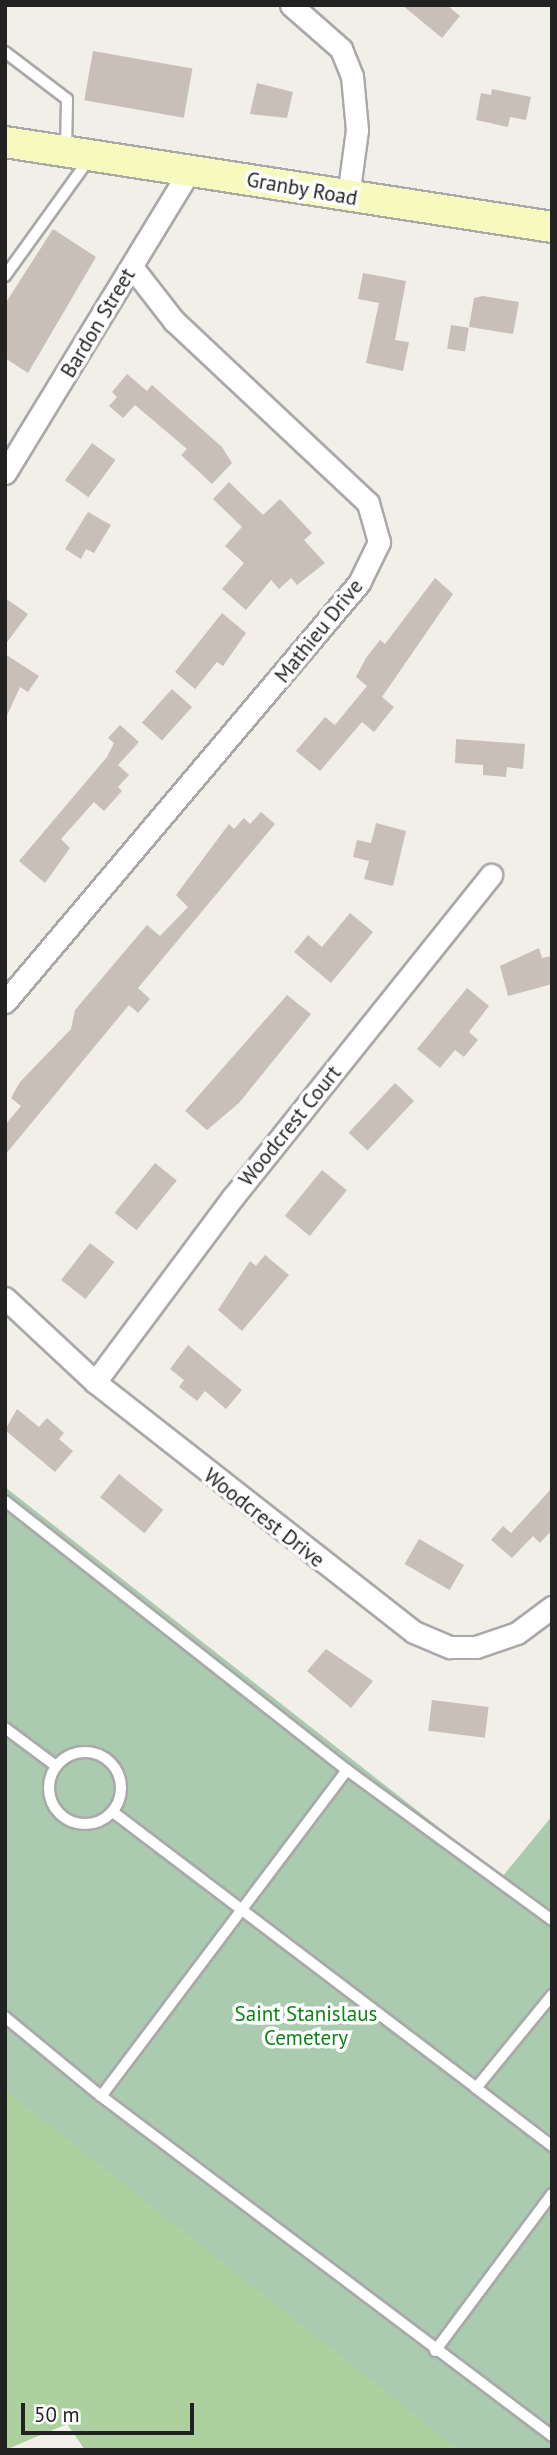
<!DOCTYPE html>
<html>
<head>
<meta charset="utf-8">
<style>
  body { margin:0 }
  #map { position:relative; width:557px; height:2455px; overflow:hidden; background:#f2efe9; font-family:"PT Sans",sans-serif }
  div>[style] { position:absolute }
  .forest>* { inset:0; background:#add19e }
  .cemetery>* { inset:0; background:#aacbaf }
  .building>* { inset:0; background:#c7bfb8; transform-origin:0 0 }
  .roads { filter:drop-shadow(2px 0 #a9a9a9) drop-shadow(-2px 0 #a9a9a9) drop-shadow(0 2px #a9a9a9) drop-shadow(0 -2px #a9a9a9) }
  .lane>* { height:10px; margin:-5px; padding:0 5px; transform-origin:5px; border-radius:5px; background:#fff }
  .lane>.ring { margin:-5px; padding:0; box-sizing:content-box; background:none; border:10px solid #fff; border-radius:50% }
  .street>* { height:21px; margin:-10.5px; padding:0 10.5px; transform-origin:10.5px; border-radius:10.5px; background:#fff }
  .secondary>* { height:30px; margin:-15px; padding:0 15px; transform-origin:15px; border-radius:15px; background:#f7fabf }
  span { translate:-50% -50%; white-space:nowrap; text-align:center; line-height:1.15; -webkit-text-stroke:7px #fff; paint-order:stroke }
  .street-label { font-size:21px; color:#222 }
  .park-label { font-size:21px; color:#0c8416 }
  .frame { position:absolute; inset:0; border:7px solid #222; pointer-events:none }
  .scale { position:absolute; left:21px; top:2403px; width:173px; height:32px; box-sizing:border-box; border:4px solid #222; border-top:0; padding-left:9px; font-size:21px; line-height:24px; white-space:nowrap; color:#222; -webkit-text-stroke:5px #fff; paint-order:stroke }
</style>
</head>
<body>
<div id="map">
  <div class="forest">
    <div style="clip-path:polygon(5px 2089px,460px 2450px,85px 2450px,67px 2424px,5px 2450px)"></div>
  </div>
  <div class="cemetery">
    <div style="clip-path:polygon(5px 1487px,502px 1877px,552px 1816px,552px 2450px,459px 2450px,5px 2090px)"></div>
  </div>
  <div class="building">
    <div style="clip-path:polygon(402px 5px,447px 5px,460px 16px,442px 38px)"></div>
    <div style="left:93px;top:51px;width:101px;height:50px;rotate:10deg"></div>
    <div style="clip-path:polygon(257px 83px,293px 92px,287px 118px,250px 114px)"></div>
    <div style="clip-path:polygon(492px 89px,531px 97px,526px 120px,510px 117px,508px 127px,476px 120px,481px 93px,491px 95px)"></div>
    <div style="clip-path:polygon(53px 229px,96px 257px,28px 373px,5px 358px,5px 304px)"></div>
    <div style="clip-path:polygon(363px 273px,406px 281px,395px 340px,409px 342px,403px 371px,366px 363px,379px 303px,358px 299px)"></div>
    <div style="clip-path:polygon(483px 296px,519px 302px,513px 334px,469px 327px,474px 298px)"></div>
    <div style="left:451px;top:325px;width:18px;height:24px;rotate:9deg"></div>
    <div style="clip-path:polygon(127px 374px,147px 391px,152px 385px,222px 447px,232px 463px,212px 484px,181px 455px,187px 449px,135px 405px,123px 418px,109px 406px,117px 397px,112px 392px)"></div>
    <div style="left:92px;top:443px;width:29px;height:46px;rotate:36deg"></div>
    <div style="clip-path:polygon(229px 482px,263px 515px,280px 499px,312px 533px,304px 540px,325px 563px,297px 585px,291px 578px,279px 589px,271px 580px,246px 610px,222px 589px,244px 563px,225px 546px,242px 527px,213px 499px)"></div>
    <div style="clip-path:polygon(88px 512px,111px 525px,94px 553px,86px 549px,81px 559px,65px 549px)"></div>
    <div style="clip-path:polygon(435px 578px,453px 594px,382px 697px,394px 707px,374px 732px,362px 722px,320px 771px,296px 751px,325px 717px,335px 725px,367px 686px,356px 677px,366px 658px,380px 640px,385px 644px)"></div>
    <div style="clip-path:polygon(5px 598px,28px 614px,5px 645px)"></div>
    <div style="clip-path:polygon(222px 613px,246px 633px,223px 666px,217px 662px,195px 689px,175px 672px)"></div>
    <div style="clip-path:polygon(5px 654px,39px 676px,28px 692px,20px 687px,5px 720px)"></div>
    <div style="left:172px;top:689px;width:27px;height:45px;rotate:42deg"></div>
    <div style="clip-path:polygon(120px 725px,139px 742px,118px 765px,129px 775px,118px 787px,122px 791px,104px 811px,94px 802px,61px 839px,70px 848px,45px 883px,19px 861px,107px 757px,114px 743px,108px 738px)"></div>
    <div style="clip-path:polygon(456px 739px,525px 744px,523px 769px,507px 767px,506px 777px,483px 775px,483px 765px,455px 763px)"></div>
    <div style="clip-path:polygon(261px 812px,275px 824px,138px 988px,150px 999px,138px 1013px,129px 1005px,5px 1155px,5px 1125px,21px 1106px,11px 1098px,20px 1082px,71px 1029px,75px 1010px,147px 925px,160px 936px,188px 907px,176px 895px,229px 824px,234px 829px,244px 818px,250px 824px)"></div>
    <div style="clip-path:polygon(376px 823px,406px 831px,393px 886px,364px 879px,369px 861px,353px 857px,357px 840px,371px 843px)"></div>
    <div style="clip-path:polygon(350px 913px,373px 932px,331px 983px,294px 952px,308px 935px,322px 947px)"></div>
    <div style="clip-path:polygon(539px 948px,542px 958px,552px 956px,552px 984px,508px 996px,500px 966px)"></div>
    <div style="clip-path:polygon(467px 988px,489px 1006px,469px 1032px,478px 1040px,464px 1057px,455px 1050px,440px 1068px,417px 1049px)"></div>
    <div style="clip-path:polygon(287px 995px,311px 1014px,239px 1103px,207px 1130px,185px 1111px)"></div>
    <div style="left:395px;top:1083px;width:26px;height:68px;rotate:43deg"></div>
    <div style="left:155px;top:1163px;width:28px;height:64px;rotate:39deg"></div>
    <div style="left:322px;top:1170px;width:32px;height:59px;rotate:39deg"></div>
    <div style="left:90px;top:1243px;width:31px;height:47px;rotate:38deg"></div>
    <div style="clip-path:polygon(265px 1255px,289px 1275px,242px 1331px,218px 1310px,250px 1261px,256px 1266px)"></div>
    <div style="clip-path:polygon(188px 1345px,242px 1390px,226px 1409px,205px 1391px,197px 1401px,179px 1387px,184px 1380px,170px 1369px)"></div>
    <div style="clip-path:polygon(17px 1409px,39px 1427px,47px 1418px,64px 1433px,59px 1439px,73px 1451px,55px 1472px,5px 1430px)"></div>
    <div style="left:119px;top:1474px;width:57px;height:30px;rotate:39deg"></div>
    <div style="clip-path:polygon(552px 1488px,552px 1530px,540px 1543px,533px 1536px,512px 1558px,491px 1540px,503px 1526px,511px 1533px)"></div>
    <div style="left:419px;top:1539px;width:52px;height:29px;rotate:30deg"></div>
    <div style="clip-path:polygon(326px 1649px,373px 1681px,351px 1708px,307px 1671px)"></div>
    <div style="left:432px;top:1700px;width:57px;height:31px;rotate:7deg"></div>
  </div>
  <div class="roads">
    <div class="lane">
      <div style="left:5px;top:52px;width:78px;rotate:37.2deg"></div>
      <div style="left:67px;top:99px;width:51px;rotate:91.1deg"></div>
      <div style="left:5px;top:276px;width:144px;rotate:-54.3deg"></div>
      <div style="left:5px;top:1501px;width:435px;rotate:38.2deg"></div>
      <div style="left:5px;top:1728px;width:64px;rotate:36.7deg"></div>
      <div class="ring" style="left:49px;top:1752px;width:62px;height:62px"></div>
      <div style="left:113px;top:1812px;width:456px;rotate:37.2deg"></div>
      <div style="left:476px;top:2088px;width:120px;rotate:-50.7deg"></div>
      <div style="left:552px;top:1920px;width:254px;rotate:-143.8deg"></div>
      <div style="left:347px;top:1770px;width:408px;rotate:127deg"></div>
      <div style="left:101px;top:2096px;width:565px;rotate:37.01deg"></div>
      <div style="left:5px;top:2017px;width:124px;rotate:39.5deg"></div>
      <div style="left:476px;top:2088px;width:96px;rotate:37.3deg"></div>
      <div style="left:435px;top:2351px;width:196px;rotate:-53.3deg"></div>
    </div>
    <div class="street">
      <div style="left:291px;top:5px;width:67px;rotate:41.3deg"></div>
      <div style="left:341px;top:49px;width:29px;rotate:68deg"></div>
      <div style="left:352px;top:76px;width:54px;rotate:84.7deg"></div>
      <div style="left:357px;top:130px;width:68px;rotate:97.7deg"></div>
      <div style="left:5px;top:473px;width:354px;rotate:-58.6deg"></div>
      <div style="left:5px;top:1002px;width:549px;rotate:-49.81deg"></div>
      <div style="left:359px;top:583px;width:46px;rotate:-64deg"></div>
      <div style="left:379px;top:542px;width:41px;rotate:-105.8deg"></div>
      <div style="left:368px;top:503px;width:266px;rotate:-136.8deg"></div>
      <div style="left:174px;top:321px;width:68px;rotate:-127.9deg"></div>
      <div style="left:5px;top:1298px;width:123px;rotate:43deg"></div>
      <div style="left:95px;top:1382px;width:405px;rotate:38.1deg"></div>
      <div style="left:414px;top:1632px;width:39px;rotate:23deg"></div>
      <div style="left:450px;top:1647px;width:26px"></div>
      <div style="left:476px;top:1647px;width:43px;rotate:-18.9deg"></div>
      <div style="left:517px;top:1633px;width:44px;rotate:-36.6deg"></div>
      <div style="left:95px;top:1382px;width:231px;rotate:-53.3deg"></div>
      <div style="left:233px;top:1197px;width:413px;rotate:-51.3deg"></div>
    </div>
    <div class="secondary">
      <div style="left:5px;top:142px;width:554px;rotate:8.83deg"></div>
    </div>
  </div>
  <div class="street-label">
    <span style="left:302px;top:189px;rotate:10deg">Granby Road</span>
    <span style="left:98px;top:323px;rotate:-59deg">Bardon Street</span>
    <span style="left:319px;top:631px;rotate:-51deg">Mathieu Drive</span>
    <span style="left:290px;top:1126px;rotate:-51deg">Woodcrest Court</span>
    <span style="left:264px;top:1518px;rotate:38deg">Woodcrest Drive</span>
  </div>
  <div class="park-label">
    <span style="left:306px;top:2026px">Saint Stanislaus<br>Cemetery</span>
  </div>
  <div class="frame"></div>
  <div class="scale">50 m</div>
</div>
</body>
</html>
